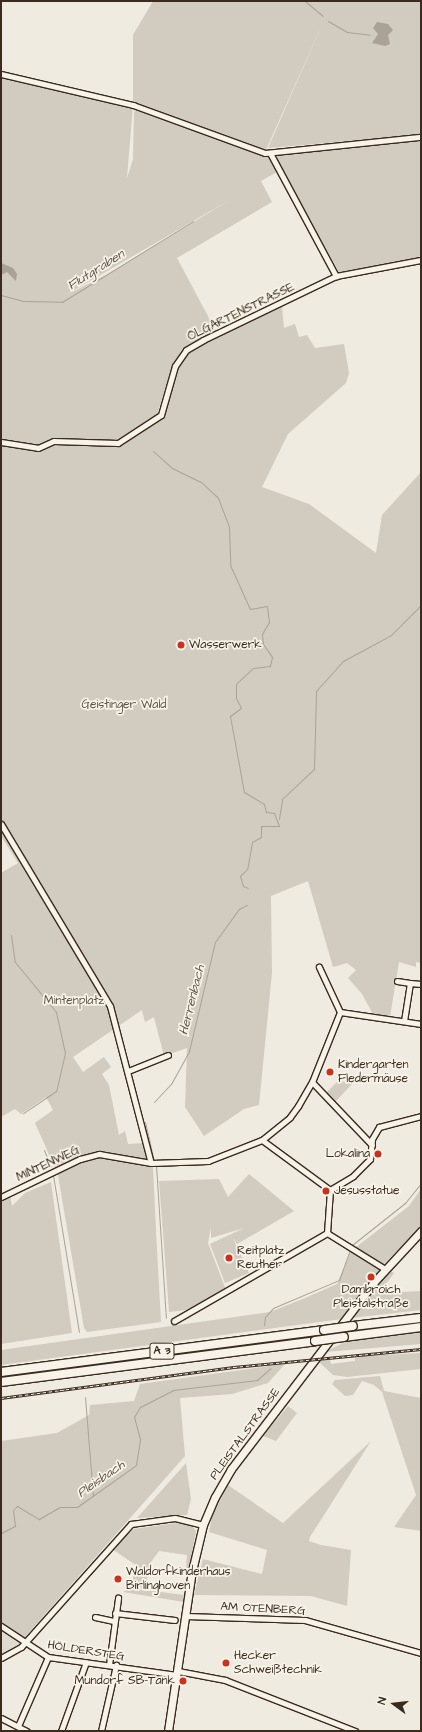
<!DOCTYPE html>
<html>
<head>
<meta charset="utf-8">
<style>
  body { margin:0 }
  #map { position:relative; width:422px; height:1732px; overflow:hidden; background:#efebe0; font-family:"Architects Daughter",sans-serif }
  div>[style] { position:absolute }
  .built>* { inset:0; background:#e0dbd0 }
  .green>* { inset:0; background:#d1cbc0 }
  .water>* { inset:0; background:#aaa296 }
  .stream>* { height:1px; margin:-0.5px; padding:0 0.5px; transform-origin:0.5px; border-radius:0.5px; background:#aaa296 }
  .roads { filter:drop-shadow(1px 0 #3b2a1e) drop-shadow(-1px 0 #3b2a1e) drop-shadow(0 1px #3b2a1e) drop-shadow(0 -1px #3b2a1e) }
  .minor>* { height:5px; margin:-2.5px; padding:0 2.5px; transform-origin:2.5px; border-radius:2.5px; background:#f7f3e8 }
  .major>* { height:7px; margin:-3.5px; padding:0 3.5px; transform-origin:3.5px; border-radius:3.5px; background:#f7f3e8 }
  .highway>* { height:8px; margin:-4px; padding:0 4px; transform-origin:4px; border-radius:4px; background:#f7f3e8 }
  .rail>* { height:2.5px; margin-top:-1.25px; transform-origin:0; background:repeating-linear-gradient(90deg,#f7f3e8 0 3px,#3b2a1e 0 6px); box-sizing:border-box; border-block:1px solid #3b2a1e }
  .bridges { filter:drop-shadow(1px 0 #3b2a1e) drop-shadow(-1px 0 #3b2a1e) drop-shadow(0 1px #3b2a1e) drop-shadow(0 -1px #3b2a1e) }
  .highway-bridge>* { height:8px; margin:-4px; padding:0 4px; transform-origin:4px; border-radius:4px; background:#f7f3e8 }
  .dots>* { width:11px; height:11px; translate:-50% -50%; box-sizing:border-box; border:2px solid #f7f3e8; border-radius:50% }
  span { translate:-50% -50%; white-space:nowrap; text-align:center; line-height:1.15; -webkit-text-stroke:3.5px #f7f3e8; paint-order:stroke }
  .shield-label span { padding:1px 3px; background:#f7f3e8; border:1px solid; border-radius:3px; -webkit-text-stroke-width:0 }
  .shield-label { font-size:11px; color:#3b2a1e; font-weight:700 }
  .street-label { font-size:12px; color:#3b2a1e }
  .poi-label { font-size:12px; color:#3b2a1e }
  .left { translate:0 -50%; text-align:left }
  .right { translate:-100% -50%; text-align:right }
  .park-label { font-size:12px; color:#605246 }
  .water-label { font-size:13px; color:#625448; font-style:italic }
  .frame { position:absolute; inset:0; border:2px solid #3b2a1e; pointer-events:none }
  .north { position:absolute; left:374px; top:1684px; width:40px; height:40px; -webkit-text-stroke:3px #f7f3e8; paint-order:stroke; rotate:285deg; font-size:11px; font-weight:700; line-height:16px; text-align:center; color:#3b2a1e }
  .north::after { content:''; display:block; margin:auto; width:14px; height:18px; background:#3b2a1e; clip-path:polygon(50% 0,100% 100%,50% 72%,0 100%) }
</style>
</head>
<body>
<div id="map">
  <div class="built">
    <div style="clip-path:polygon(1px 1628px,21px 1643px,1px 1656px)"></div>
  </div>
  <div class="green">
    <div style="clip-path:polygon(evenodd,153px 1px,421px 1px,421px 135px,268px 148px,324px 20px,266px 150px,133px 105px,127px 178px,133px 159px,134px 112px,138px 108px,268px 155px,277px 172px,261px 181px,272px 202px,177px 258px,217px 333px,186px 348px,170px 373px,156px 418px,164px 415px,174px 373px,184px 355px,205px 340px,282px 306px,284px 328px,295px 324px,299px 337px,307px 335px,315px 348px,344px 344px,349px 373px,346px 383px,288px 434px,262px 487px,309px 504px,376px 553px,382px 515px,421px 472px,421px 963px,416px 962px,416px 967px,399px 962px,390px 1017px,373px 1014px,362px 994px,348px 978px,356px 970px,347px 963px,333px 967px,308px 881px,271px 896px,272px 973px,259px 1105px,244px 1109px,204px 1136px,185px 1107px,187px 1048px,164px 1056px,154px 1017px,145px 1022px,142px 1010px,73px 1057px,83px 1072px,104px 1057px,111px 1067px,102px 1074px,109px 1085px,119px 1135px,125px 1131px,128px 1144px,145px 1143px,153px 1167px,156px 1231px,161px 1322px,87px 1332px,84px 1328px,58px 1175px,35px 1123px,53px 1110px,46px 1097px,21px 1114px,15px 1109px,1px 1117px,1px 873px,18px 863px,1px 836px,1px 74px,133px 104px,133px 35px,153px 1px,233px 198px,108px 274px,66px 295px,233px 198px)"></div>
    <div style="clip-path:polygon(421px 139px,421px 258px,339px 272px,273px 155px)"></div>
    <div style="clip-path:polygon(338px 1081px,353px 1083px,335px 1102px,326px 1093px)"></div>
    <div style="clip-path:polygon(249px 1174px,294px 1211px,237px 1244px,233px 1238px,249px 1273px,225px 1283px,210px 1244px,244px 1228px,211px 1238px,211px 1227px,208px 1243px,226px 1290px,186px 1310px,169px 1312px,159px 1181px,219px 1179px,228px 1197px)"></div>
    <div style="clip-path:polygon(51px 1182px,72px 1333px,1px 1344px,1px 1197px,10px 1194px,12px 1206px,25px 1193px)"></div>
    <div style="clip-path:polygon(421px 1189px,421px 1226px,384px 1264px,342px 1319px,1px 1365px,1px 1350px,270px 1312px,305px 1298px,337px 1284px,351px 1251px,409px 1206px)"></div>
    <div style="clip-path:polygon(389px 1270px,394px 1273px,379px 1293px,421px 1291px,421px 1310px,351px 1318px)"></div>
    <div style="clip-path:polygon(421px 1332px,421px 1344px,325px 1352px,345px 1342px)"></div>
    <div style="clip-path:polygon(421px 1353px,421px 1369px,347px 1377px,333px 1375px,318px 1361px,330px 1360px,331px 1364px,355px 1361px,355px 1358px,366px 1356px)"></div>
    <div style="clip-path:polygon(285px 1364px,268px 1383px,232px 1394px,180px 1398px,185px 1456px,24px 1638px,1px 1624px,1px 1441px,57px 1433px,89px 1415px,90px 1405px,134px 1401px,140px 1384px)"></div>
    <div style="clip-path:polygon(380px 1376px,384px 1391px,421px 1398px,421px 1531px,394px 1527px,416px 1495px,382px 1392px,374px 1385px,362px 1381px,353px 1395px,345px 1396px,332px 1384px,335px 1380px)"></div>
    <div style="clip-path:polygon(288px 1406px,297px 1413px,276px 1441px,263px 1436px)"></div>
    <div style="clip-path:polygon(371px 1441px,310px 1537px,309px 1541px,321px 1545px,351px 1550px,347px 1606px,311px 1596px,194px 1595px,203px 1559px,262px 1574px,267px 1550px,209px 1532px,213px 1513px,228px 1485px,283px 1523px)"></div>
    <div style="clip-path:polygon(186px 1463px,191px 1499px,187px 1515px,137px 1518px)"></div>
    <div style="clip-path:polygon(176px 1523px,191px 1525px,196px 1531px,189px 1568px,186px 1569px,187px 1555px,159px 1551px,151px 1562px,145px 1588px,133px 1586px,133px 1576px,140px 1568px,112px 1549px,134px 1529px)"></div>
    <div style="clip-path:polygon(130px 1588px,184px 1595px,184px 1602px,123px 1592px)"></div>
  </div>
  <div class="water">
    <div style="clip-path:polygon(377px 22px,388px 24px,393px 30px,388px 35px,390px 44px,385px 46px,372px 43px,378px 34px,373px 28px)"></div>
    <div style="clip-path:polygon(1px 263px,13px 268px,17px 274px,16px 281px,7px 272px,1px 275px)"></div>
  </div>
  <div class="stream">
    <div style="left:305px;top:1px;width:23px;rotate:40deg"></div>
    <div style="left:328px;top:21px;width:22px;rotate:30deg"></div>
    <div style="left:347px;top:32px;width:23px;rotate:7deg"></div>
    <div style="left:1px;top:295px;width:23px;rotate:15deg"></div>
    <div style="left:23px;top:301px;width:39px;rotate:1deg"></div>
    <div style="left:62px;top:302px;width:154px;rotate:-31.7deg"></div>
    <div style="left:153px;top:451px;width:25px;rotate:42deg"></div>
    <div style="left:172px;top:468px;width:32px;rotate:26deg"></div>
    <div style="left:201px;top:482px;width:23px;rotate:43deg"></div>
    <div style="left:218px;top:498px;width:31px;rotate:69deg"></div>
    <div style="left:229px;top:527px;width:38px;rotate:88deg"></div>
    <div style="left:230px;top:565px;width:48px;rotate:65.6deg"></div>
    <div style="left:250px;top:609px;width:17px;rotate:-10deg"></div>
    <div style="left:267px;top:606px;width:16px;rotate:83deg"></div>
    <div style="left:269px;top:622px;width:14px;rotate:120deg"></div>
    <div style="left:262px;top:634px;width:10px;rotate:84deg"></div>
    <div style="left:263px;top:644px;width:16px;rotate:55deg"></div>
    <div style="left:272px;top:657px;width:9px;rotate:103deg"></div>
    <div style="left:270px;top:666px;width:17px;rotate:173deg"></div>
    <div style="left:253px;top:668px;width:23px;rotate:137deg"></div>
    <div style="left:236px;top:684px;width:14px;rotate:90deg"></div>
    <div style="left:236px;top:698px;width:11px;rotate:63deg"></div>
    <div style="left:241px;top:708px;width:14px;rotate:144deg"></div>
    <div style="left:230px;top:716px;width:77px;rotate:79.6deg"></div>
    <div style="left:244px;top:792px;width:23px;rotate:31deg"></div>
    <div style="left:264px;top:804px;width:8px;rotate:76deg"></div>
    <div style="left:266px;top:812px;width:8px;rotate:7deg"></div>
    <div style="left:274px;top:813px;width:14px;rotate:69deg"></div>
    <div style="left:279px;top:826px;width:18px;rotate:180deg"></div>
    <div style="left:261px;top:826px;width:11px;rotate:90deg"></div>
    <div style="left:261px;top:837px;width:10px;rotate:151deg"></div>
    <div style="left:252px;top:842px;width:27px;rotate:100deg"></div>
    <div style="left:247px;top:869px;width:10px;rotate:135deg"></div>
    <div style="left:240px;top:876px;width:10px;rotate:73deg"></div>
    <div style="left:243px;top:886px;width:5px;rotate:22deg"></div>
    <div style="left:279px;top:819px;width:20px;rotate:-81deg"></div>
    <div style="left:282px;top:799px;width:44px;rotate:-43.2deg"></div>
    <div style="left:314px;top:769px;width:78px;rotate:-88.5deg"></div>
    <div style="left:316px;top:691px;width:40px;rotate:-48deg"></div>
    <div style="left:343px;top:661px;width:55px;rotate:-28.4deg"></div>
    <div style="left:391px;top:635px;width:42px;rotate:-45deg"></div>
    <div style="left:11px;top:935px;width:27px;rotate:82deg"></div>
    <div style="left:15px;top:962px;width:65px;rotate:50.6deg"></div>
    <div style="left:56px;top:1012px;width:42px;rotate:77.6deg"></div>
    <div style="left:65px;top:1053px;width:39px;rotate:103deg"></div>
    <div style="left:56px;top:1091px;width:40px;rotate:146deg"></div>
    <div style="left:154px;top:1102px;width:25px;rotate:-47deg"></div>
    <div style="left:171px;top:1084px;width:38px;rotate:-61deg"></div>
    <div style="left:189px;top:1051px;width:112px;rotate:-76.6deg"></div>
    <div style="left:215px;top:942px;width:41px;rotate:-54deg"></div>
    <div style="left:239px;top:909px;width:9px;rotate:-27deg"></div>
    <div style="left:145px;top:1122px;width:39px;rotate:77deg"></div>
    <div style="left:44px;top:1150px;width:18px;rotate:68deg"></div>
    <div style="left:156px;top:1165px;width:153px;rotate:86.3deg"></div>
    <div style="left:53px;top:1175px;width:159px;rotate:80.6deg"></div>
    <div style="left:352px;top:1245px;width:68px;rotate:-38.4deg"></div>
    <div style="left:405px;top:1203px;width:26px;rotate:-51deg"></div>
    <div style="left:264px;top:1325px;width:8px;rotate:-83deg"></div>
    <div style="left:265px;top:1317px;width:12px;rotate:-48deg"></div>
    <div style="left:273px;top:1308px;width:72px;rotate:-23deg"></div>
    <div style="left:339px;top:1280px;width:32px;rotate:-70deg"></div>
    <div style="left:85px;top:1397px;width:99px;rotate:85.4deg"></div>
    <div style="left:1px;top:1533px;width:16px;rotate:-27deg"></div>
    <div style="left:15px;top:1526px;width:16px;rotate:-97deg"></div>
    <div style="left:13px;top:1510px;width:6px;rotate:-45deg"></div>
    <div style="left:17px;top:1506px;width:26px;rotate:31deg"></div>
    <div style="left:39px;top:1519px;width:24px;rotate:-30deg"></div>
    <div style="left:60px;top:1507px;width:17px"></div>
    <div style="left:77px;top:1507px;width:72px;rotate:-35.4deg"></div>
    <div style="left:136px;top:1465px;width:26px;rotate:-81deg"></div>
    <div style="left:140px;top:1439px;width:23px;rotate:-105deg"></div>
    <div style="left:134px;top:1417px;width:12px;rotate:-59deg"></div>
    <div style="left:140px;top:1407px;width:37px;rotate:-27deg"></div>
    <div style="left:173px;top:1390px;width:85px;rotate:-6.8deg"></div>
    <div style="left:257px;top:1380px;width:18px;rotate:-41deg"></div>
  </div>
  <div class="roads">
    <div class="minor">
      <div style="left:1px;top:74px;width:136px;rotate:13.2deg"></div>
      <div style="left:133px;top:105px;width:140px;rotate:20deg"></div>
      <div style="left:265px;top:153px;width:157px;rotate:-5.9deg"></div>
      <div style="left:270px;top:153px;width:140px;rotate:61.8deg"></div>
      <div style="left:1px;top:442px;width:37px;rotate:9deg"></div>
      <div style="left:38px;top:448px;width:17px;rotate:-24deg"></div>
      <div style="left:54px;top:441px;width:64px;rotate:1.8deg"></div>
      <div style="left:118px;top:443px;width:51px;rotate:-33.1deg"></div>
      <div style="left:161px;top:415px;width:51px;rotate:-74.1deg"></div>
      <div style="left:175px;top:366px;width:19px;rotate:-55deg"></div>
      <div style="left:186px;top:350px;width:20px;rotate:-30deg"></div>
      <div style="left:203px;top:340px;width:148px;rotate:-25.7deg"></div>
      <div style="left:336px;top:276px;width:86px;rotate:-10.7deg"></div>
      <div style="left:1px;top:824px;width:212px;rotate:59.1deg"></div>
      <div style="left:110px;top:1006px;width:162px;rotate:75.4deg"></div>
      <div style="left:151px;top:1163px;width:57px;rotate:-2deg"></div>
      <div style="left:208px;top:1161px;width:58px;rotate:-21.3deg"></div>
      <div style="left:262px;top:1140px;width:84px;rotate:36.3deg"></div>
      <div style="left:397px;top:981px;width:13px;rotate:9deg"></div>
      <div style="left:410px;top:983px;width:38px;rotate:99deg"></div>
      <div style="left:410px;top:983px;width:11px;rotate:5deg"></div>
      <div style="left:340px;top:1012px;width:82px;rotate:8.4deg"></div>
      <div style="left:128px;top:1071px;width:43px;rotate:-21.8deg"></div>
      <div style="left:312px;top:1082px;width:87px;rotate:46.4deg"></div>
      <div style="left:262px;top:1140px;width:36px;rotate:-39deg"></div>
      <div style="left:290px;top:1117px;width:14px;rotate:-54deg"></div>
      <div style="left:298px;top:1106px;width:28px;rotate:-60deg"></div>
      <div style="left:312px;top:1082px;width:75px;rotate:-68.2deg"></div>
      <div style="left:340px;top:1012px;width:50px;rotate:-115deg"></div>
      <div style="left:1px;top:1197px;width:88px;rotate:-25.7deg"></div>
      <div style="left:80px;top:1159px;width:20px;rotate:-15deg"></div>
      <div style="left:99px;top:1154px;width:53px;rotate:9.8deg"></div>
      <div style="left:327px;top:1233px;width:43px;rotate:-86deg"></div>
      <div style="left:330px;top:1190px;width:27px;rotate:-31deg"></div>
      <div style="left:353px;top:1176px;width:24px;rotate:-45deg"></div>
      <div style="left:370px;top:1159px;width:20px;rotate:-84deg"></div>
      <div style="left:372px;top:1139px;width:14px;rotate:-60deg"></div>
      <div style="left:379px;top:1127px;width:43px;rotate:-14.7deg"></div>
      <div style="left:327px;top:1233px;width:68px;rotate:31.8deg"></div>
      <div style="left:174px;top:1321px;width:177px;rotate:-29.9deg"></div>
      <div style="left:115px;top:1613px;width:60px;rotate:6.7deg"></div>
      <div style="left:186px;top:1616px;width:119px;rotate:1.9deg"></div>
      <div style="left:305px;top:1620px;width:121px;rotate:15.9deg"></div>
      <div style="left:95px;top:1617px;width:19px;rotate:12deg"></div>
      <div style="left:1px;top:1626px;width:56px;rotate:33.4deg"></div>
      <div style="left:48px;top:1657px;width:130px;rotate:7.9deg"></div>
      <div style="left:1px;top:1658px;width:23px;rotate:-29deg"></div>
      <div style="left:21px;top:1647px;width:165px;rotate:-48.2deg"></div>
      <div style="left:131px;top:1524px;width:44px;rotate:-7.8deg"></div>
      <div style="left:175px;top:1518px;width:29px;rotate:14deg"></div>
      <div style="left:109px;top:1665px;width:68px;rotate:-82.3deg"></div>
      <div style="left:178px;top:1671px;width:48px;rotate:10.8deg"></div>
      <div style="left:225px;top:1680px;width:140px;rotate:21.4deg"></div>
      <div style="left:1px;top:1718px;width:29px;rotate:27deg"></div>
      <div style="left:18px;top:1726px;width:75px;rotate:-66.5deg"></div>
      <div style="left:61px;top:1731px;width:73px;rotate:-70.1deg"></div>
      <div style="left:101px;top:1731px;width:68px;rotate:-77.2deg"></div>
    </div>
    <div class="major">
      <div style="left:168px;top:1731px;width:162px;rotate:-81.5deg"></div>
      <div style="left:192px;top:1571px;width:47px;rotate:-76.6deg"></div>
      <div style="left:203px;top:1525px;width:30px;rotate:-67deg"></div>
      <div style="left:215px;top:1497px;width:32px;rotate:-60deg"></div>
      <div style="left:231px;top:1469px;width:235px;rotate:-52.6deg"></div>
      <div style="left:374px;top:1282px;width:69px;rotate:-47.3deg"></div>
    </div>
    <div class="highway">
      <div style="left:353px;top:1326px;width:68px;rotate:-6.7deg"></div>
      <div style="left:344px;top:1337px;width:78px;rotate:-7.4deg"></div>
      <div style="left:1px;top:1372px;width:326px;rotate:-7.4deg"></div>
      <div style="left:1px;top:1382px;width:317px;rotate:-7.4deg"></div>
    </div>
  </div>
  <div class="rail">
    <div style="left:1px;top:1398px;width:235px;rotate:-7.6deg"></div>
    <div style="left:234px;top:1367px;width:188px;rotate:-5.5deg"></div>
  </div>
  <div class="bridges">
    <div class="highway-bridge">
      <div style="left:324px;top:1330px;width:29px;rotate:-8deg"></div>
      <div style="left:315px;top:1341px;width:29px;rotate:-8deg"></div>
    </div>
  </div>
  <div class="dots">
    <div style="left:181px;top:645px;background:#c8321e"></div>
    <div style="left:330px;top:1072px;background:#c8321e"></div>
    <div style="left:378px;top:1154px;background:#c8321e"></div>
    <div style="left:326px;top:1191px;background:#c8321e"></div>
    <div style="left:229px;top:1258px;background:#c8321e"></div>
    <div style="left:371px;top:1277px;background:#c8321e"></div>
    <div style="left:118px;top:1579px;background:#c8321e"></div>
    <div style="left:226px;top:1663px;background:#c8321e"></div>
    <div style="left:183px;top:1681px;background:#c8321e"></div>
  </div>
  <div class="shield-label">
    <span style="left:162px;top:1351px">A 3</span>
  </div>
  <div class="street-label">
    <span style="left:241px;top:312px;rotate:-26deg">ÖLGARTENSTRASSE</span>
    <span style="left:48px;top:1164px;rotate:-25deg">MINTENWEG</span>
    <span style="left:245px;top:1434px;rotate:-54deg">PLEISTALSTRASSE</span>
    <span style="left:263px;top:1609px;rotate:3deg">AM OTENBERG</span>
    <span style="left:86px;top:1651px;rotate:9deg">HÖLDERSTEG</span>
  </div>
  <div class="poi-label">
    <span class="left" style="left:189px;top:645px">Wasserwerk</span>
    <span class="left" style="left:338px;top:1072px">Kindergarten<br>Fledermäuse</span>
    <span class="right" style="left:370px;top:1154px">Lokalina</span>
    <span class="left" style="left:334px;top:1191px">Jesusstatue</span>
    <span class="left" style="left:237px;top:1258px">Reitplatz<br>Reuther</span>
    <span style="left:371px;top:1297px">Dambroich<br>Pleistalstraße</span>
    <span class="left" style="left:126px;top:1579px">Waldorfkinderhaus<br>Birlinghoven</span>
    <span class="left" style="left:234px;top:1663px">Hecker<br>Schweißtechnik</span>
    <span class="right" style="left:175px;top:1681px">Mundorf SB-Tank</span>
  </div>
  <div class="park-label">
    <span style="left:124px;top:705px">Geistinger Wald</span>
    <span style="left:74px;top:1001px">Mintenplatz</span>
  </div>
  <div class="water-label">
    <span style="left:96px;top:270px;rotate:-32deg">Flutgraben</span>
    <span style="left:192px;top:1000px;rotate:-76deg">Herrenbach</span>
    <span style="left:101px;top:1479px;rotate:-35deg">Pleisbach</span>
  </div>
  <div class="frame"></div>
  <div class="north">N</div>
</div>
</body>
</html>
